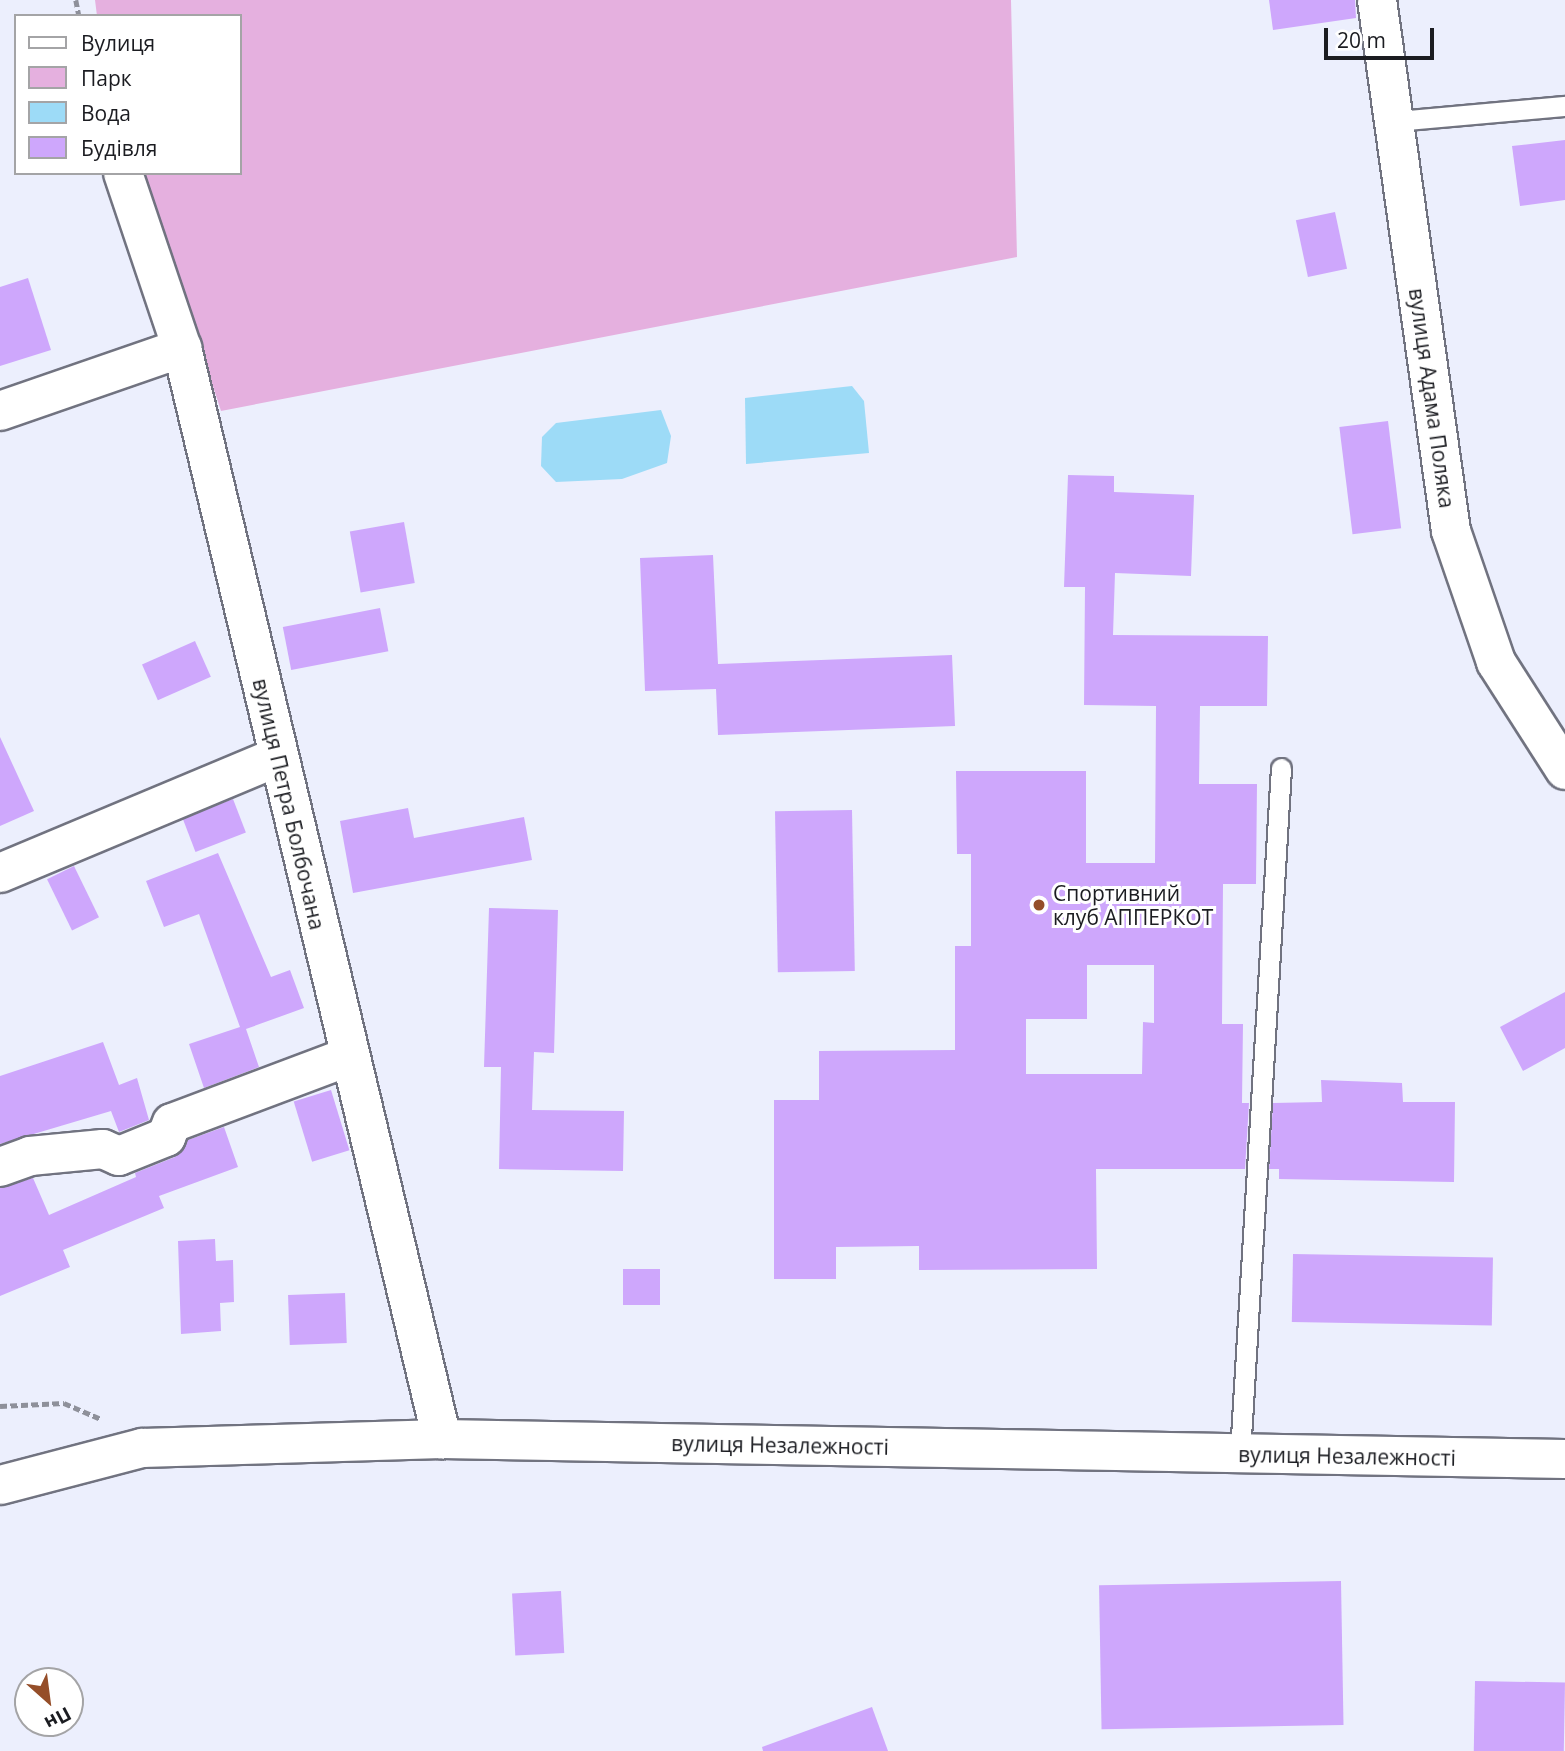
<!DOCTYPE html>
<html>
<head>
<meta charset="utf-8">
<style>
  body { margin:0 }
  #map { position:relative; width:1565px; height:1751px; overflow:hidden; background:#eceffd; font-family:"Open Sans",sans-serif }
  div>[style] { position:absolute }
  .green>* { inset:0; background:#e5b0df }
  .water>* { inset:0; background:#9ddbf7 }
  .building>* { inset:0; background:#cea7fc; transform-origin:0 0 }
  .path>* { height:4.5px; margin-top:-2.25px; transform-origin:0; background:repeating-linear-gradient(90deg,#8e909a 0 7px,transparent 0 10.5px) }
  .roads { filter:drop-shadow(2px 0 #717380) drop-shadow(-2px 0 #717380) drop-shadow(0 2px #717380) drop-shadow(0 -2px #717380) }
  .service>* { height:19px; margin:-9.5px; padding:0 9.5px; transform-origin:9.5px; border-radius:9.5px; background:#fff }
  .minor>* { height:38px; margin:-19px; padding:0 19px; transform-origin:19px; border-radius:19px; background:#fff }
  .secondary>* { height:38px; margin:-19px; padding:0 19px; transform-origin:19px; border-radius:19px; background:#fff }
  .dots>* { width:19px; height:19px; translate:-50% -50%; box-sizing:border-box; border:4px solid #fff; border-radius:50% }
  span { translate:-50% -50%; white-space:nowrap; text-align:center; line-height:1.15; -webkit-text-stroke:6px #fff; paint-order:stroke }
  .street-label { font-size:21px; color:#1b1c21 }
  .poi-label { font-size:21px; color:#1b1c21 }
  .left { translate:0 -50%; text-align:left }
  .legend { position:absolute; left:14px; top:14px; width:228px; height:161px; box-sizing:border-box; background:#fff; border:2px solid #a4a4a6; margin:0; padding:9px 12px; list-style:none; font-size:21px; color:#1b1c21 }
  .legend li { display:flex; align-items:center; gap:14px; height:35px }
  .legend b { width:35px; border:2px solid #a4a4a6 }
  .north { position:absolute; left:14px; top:1667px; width:70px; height:70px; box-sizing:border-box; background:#fff; border:2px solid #a4a4a6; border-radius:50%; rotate:152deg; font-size:19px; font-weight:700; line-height:28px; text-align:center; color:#1b1c21 }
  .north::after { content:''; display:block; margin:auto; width:24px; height:32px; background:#954e29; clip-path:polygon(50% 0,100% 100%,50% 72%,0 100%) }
  .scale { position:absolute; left:1324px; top:28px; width:110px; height:32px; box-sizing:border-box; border:4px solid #1b1c21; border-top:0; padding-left:9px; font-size:21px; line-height:24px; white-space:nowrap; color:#1b1c21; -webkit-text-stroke:5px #fff; paint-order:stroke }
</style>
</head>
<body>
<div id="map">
  <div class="green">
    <div style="clip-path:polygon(95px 0,1011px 0,1017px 257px,221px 411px,144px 173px,240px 173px,240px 16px,97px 16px)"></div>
  </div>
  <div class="water">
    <div style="clip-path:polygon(852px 386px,864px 401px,869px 453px,746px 464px,745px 398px)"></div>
    <div style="clip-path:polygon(661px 410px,671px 436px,667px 463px,622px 479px,556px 482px,541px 466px,542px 437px,556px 423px)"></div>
  </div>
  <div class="building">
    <div style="clip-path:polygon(1269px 0,1355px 0,1356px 18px,1273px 30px)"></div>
    <div style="clip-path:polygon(1565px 140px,1565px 200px,1520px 206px,1512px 146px)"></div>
    <div style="left:1335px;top:212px;width:58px;height:40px;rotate:78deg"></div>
    <div style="clip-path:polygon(28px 278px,51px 350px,0 366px,0 287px)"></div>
    <div style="left:1388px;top:421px;width:108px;height:49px;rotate:83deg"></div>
    <div style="clip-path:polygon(evenodd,1068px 475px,1114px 476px,1114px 492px,1194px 495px,1191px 576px,1115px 573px,1113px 635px,1268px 636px,1267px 706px,1200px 706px,1199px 784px,1257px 784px,1256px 884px,1223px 884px,1222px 1024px,1243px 1024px,1242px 1103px,1249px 1103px,1245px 1169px,1096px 1169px,1097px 1269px,919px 1270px,919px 1246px,836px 1247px,836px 1279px,774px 1279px,774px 1100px,819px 1100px,819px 1051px,955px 1050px,955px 946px,971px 946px,971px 854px,957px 854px,956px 771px,1086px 771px,1086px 863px,1155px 863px,1156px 706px,1084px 705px,1085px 587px,1064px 587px,1068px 475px,1087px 965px,1154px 965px,1154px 1023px,1143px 1022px,1142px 1074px,1026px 1074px,1026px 1019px,1087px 1019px,1087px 965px)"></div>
    <div style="left:404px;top:522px;width:62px;height:55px;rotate:80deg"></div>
    <div style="clip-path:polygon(713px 555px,718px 664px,952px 655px,955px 726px,718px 735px,716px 689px,645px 691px,640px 558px)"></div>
    <div style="left:380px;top:608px;width:44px;height:99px;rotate:79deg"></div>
    <div style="left:195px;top:641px;width:39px;height:58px;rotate:66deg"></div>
    <div style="clip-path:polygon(0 737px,34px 811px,0 826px)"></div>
    <div style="left:233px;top:799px;width:36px;height:54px;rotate:69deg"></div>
    <div style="clip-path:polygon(408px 808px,414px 838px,524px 817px,532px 860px,353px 893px,340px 821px)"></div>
    <div style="left:852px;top:810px;width:161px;height:77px;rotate:89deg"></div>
    <div style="clip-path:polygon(218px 853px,271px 977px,290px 970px,304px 1008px,246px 1029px,259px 1067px,204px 1088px,189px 1044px,240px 1027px,199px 914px,164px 927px,146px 881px)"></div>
    <div style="left:74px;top:866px;width:57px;height:30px;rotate:64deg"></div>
    <div style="clip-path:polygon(489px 908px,558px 910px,554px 1053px,534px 1052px,532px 1110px,624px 1111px,623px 1171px,499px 1169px,501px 1067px,484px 1067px)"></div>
    <div style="clip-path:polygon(1565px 992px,1565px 1048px,1523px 1071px,1500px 1027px)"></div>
    <div style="clip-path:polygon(103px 1042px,119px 1085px,137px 1078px,149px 1120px,119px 1132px,111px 1111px,0 1144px,0 1076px)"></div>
    <div style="clip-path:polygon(1321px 1080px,1402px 1083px,1403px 1102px,1455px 1102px,1454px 1182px,1279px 1179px,1279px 1169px,1269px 1169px,1273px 1103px,1322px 1102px)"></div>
    <div style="left:331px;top:1090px;width:63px;height:39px;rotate:73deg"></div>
    <div style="clip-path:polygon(224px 1127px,238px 1167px,159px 1196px,164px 1208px,63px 1250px,70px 1267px,0 1296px,0 1188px,33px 1178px,49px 1215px,136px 1177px,135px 1173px,175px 1157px,188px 1140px)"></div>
    <div style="clip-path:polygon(215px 1239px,216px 1261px,233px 1260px,234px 1302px,220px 1303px,221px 1331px,181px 1334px,178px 1241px)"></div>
    <div style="left:1293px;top:1254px;width:200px;height:68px;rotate:1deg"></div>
    <div style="left:623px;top:1269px;width:37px;height:36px"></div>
    <div style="left:345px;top:1293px;width:50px;height:57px;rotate:88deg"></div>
    <div style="left:1341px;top:1581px;width:144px;height:242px;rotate:89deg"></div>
    <div style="left:561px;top:1591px;width:62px;height:49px;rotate:87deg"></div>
    <div style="left:1475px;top:1681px;width:90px;height:70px;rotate:1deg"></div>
    <div style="clip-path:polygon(872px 1707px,888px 1751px,763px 1751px,762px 1747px)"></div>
  </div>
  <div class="path">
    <div style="left:76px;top:0;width:16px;rotate:79deg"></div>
    <div style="left:0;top:1406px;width:64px;rotate:-2.7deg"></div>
    <div style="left:64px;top:1403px;width:40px;rotate:23.4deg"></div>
  </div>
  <div class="roads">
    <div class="service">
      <div style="left:1396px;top:121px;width:170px;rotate:-5.1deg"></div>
      <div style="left:1240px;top:1454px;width:687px;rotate:-86.58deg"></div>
    </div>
    <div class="minor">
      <div style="left:1377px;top:0;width:536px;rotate:82.07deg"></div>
      <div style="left:1451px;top:531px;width:139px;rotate:71deg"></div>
      <div style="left:1496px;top:662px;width:128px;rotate:57.4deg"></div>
      <div style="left:123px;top:173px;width:185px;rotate:71.4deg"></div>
      <div style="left:182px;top:348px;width:1122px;rotate:76.6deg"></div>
      <div style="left:0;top:411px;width:193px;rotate:-19.1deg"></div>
      <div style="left:0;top:873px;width:300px;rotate:-22.7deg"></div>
      <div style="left:0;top:1167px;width:32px;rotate:-20deg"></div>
      <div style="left:30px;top:1156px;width:73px;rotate:-5.5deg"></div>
      <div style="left:103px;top:1149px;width:17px;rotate:24deg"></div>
      <div style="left:119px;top:1156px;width:51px;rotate:-22deg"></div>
      <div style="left:166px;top:1137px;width:15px;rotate:-67deg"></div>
      <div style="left:172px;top:1123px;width:190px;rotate:-20.6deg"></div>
    </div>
    <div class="secondary">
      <div style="left:0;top:1485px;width:147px;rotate:-14.6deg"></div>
      <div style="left:142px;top:1448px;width:300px;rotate:-1.7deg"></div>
      <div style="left:442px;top:1439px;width:1123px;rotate:1.02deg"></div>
    </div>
  </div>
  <div class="dots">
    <div style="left:1039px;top:905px;background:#954e29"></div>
  </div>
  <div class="street-label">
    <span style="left:1432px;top:398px;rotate:82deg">вулиця Адама Поляка</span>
    <span style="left:289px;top:804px;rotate:77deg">вулиця Петра Болбочана</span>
    <span style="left:780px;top:1445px;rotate:1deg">вулиця Незалежності</span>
    <span style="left:1347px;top:1456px;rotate:1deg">вулиця Незалежності</span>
  </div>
  <div class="poi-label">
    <span class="left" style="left:1053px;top:905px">Спортивний<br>клуб АППЕРКОТ</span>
  </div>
  <ul class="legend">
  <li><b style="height:9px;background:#fff"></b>Вулиця</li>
  <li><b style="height:19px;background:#e5b0df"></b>Парк</li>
  <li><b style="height:19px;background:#9ddbf7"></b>Вода</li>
  <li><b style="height:19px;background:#cea7fc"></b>Будівля</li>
  </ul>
  <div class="north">Пн</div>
  <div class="scale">20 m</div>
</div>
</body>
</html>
